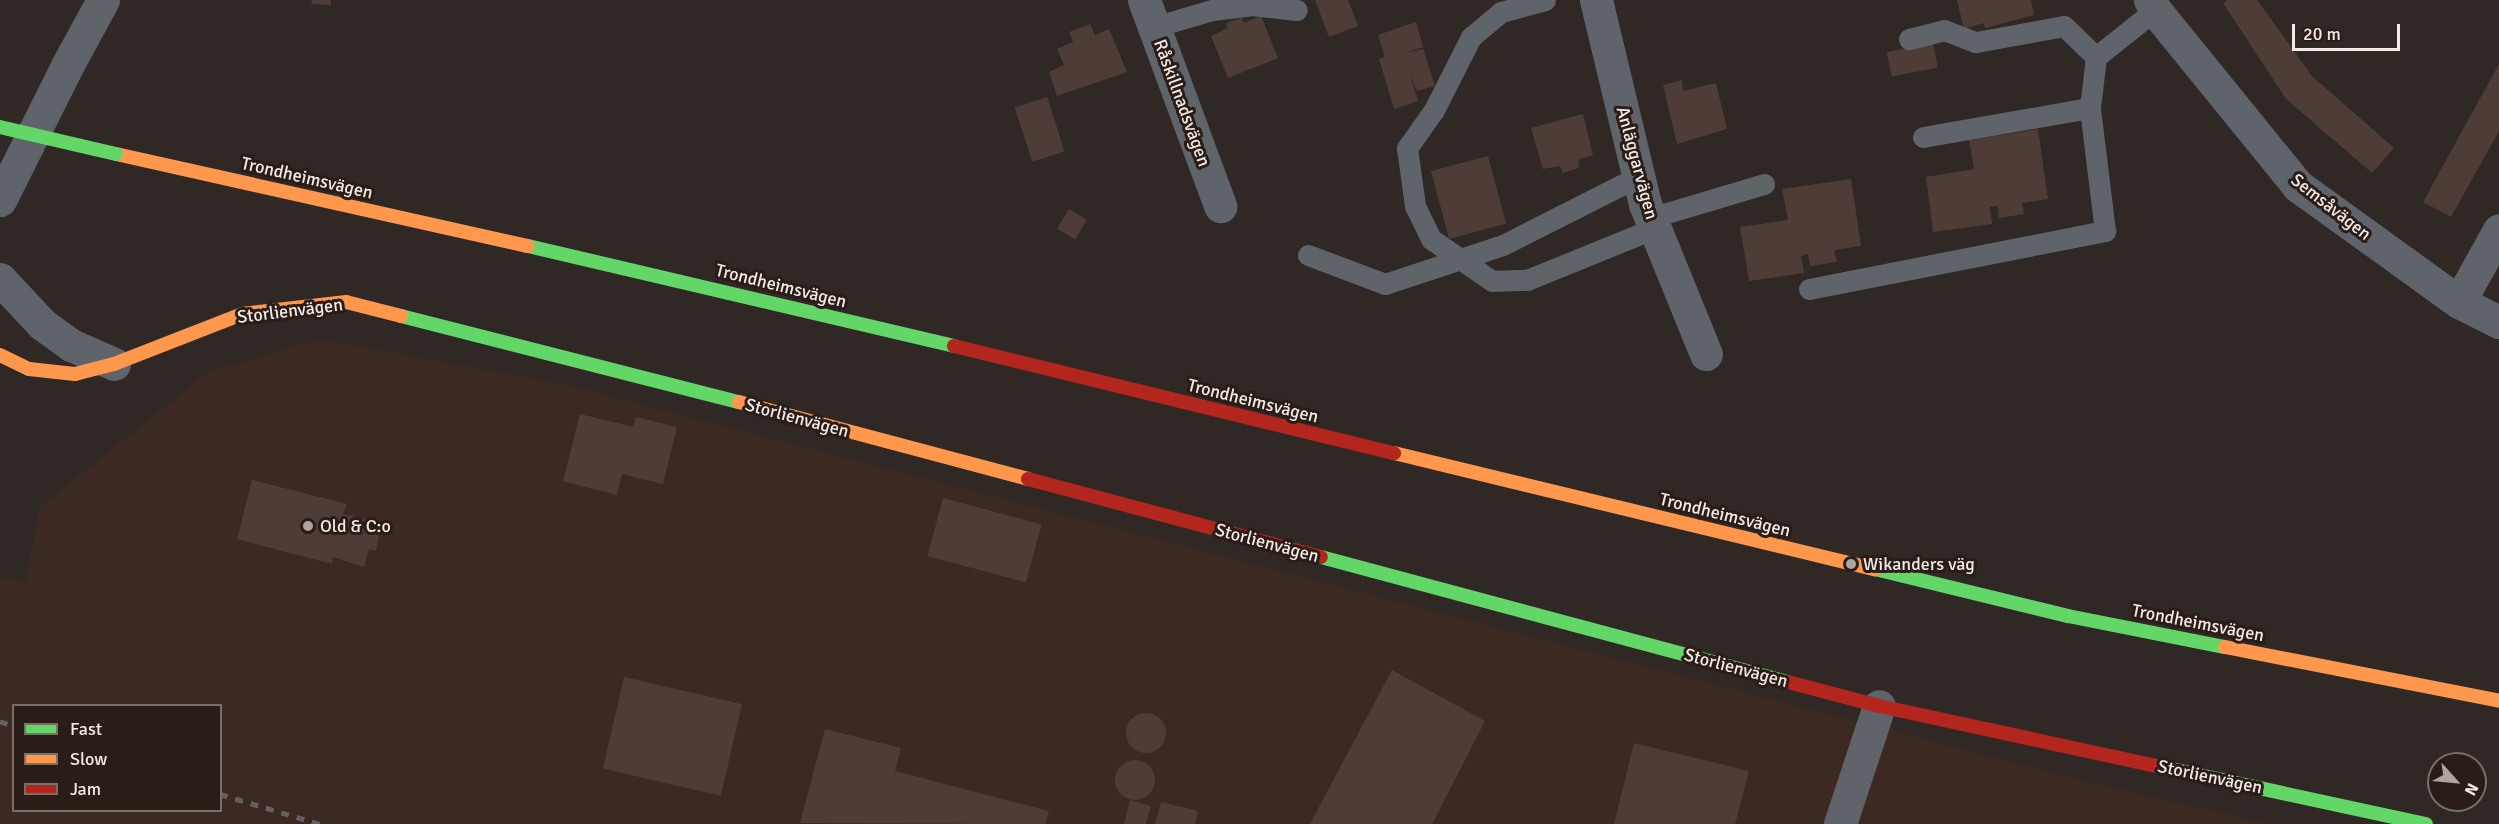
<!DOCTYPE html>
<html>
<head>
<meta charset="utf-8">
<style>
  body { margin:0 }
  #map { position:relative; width:2499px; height:824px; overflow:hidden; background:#2f2825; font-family:Signika,sans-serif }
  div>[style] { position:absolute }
  .built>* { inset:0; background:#3c2a22 }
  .building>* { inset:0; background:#4e3d36; transform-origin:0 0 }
  .round { border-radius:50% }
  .lane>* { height:21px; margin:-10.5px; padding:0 10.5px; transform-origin:10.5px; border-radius:10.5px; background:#5f646b }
  .street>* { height:33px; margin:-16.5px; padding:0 16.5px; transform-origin:16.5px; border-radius:16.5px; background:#5f646b }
  .fast>* { height:14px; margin:-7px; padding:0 7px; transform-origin:7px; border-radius:7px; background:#63d668 }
  .slow>* { height:14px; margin:-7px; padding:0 7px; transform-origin:7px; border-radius:7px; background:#ff974d }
  .jam>* { height:14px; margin:-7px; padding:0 7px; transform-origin:7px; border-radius:7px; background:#b3261e }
  .rail>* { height:4.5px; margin-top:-2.25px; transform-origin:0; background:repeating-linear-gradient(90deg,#636161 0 8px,transparent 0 16px) }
  .fast-bridge>* { height:14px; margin:-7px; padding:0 7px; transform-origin:7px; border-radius:7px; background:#63d668 }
  .dots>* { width:16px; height:16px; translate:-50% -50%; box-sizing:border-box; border:3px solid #2a1c17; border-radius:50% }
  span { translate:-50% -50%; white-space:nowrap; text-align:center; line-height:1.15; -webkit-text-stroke:6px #2a1c17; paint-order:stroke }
  .street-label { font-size:18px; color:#f3e9e5 }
  .poi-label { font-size:18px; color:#f3e9e5 }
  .left { translate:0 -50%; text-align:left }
  .legend { position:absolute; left:12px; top:704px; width:210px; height:108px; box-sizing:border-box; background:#2a1c17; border:2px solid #7a6e69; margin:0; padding:8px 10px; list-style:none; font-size:18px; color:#f3e9e5 }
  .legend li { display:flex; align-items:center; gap:12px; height:30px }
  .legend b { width:30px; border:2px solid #7a6e69 }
  .north { position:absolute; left:2427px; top:752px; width:60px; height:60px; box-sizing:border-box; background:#2a1c17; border:2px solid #7a6e69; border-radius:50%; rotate:117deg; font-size:16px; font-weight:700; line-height:24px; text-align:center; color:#f3e9e5 }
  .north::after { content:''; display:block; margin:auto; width:21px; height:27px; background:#aea5a2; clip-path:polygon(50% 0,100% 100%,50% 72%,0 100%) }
  .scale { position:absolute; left:2292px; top:24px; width:108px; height:27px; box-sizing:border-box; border:3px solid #f3e9e5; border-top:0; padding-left:8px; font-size:18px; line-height:21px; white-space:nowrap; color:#f3e9e5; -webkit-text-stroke:4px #2a1c17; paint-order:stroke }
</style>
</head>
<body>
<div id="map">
  <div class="built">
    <div style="clip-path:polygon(evenodd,320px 339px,563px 384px,2104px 786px,2272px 824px,0 824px,0 577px,25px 581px,40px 507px,209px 372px,320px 339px,14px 706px,220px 706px,220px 810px,14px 810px,14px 706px)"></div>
  </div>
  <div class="building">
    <div style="clip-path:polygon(312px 0,331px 0,331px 5px,311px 4px)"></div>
    <div style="clip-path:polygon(1315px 0,1348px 0,1358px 26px,1329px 37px)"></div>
    <div style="clip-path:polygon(1957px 0,2031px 0,2034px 15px,1985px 28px,1984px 23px,1964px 29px)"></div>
    <div style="clip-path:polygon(2228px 0,2257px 0,2312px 76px,2394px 148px,2372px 173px,2286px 99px,2223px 3px)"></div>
    <div style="clip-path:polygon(1261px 16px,1278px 58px,1228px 78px,1211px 36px,1228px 28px,1226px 23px,1242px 18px,1244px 23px)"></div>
    <div style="clip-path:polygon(1416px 22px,1423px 47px,1405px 53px,1423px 49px,1435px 86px,1417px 91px,1410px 74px,1418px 101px,1394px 109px,1379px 59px,1385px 57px,1378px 35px)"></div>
    <div style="clip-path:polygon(1090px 24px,1095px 35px,1109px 29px,1127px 72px,1057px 96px,1049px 72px,1064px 65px,1057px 49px,1073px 42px,1069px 32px)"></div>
    <div style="left:1933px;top:43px;width:25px;height:47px;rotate:79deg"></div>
    <div style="clip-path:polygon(2499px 64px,2499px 131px,2451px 217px,2423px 202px)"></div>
    <div style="clip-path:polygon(1682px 80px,1683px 91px,1716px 83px,1727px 129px,1677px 144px,1663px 85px)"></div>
    <div style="left:1047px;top:97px;width:57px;height:34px;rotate:72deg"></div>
    <div style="clip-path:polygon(1583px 114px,1593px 155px,1578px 160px,1579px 168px,1563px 173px,1560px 166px,1543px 169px,1531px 128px)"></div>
    <div style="clip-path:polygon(2038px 129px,2048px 199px,2022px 203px,2024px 214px,1999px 218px,1998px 206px,1990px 207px,1992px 224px,1933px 232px,1926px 177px,1974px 169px,1969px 140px)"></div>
    <div style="left:1488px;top:156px;width:70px;height:59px;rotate:75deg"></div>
    <div style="clip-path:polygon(1851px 179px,1861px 246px,1834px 250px,1837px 262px,1810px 266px,1808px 254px,1801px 256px,1804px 273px,1749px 281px,1740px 227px,1788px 220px,1782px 189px)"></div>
    <div style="left:1069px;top:209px;width:21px;height:23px;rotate:31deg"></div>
    <div style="clip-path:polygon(580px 414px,633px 427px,636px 417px,677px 427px,663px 484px,622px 474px,617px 495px,563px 481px)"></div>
    <div style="clip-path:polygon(252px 480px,347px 504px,343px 514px,376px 522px,373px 530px,380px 532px,376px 551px,369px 549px,364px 567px,333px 557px,332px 564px,237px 539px)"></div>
    <div style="left:943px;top:498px;width:102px;height:60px;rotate:15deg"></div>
    <div style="clip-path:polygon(1392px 670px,1485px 721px,1432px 824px,1310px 824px)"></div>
    <div style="left:624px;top:677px;width:121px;height:94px;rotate:13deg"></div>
    <div class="round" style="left:1126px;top:713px;width:40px;height:40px"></div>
    <div style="clip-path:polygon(825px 729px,901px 748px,895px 771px,1049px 811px,1045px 824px,800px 823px)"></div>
    <div style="clip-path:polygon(1634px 743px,1749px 771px,1735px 824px,1614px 824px)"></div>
    <div class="round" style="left:1115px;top:760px;width:40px;height:40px"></div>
    <div style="clip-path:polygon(1130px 800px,1151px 806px,1146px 824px,1124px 824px)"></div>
    <div style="clip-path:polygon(1161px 802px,1198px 811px,1195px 824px,1155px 824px)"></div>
  </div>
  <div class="lane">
    <div style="left:1545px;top:0;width:46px;rotate:164.7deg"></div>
    <div style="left:1501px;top:12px;width:39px;rotate:140deg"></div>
    <div style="left:1471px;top:37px;width:82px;rotate:116.9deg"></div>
    <div style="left:1434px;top:110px;width:47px;rotate:125.4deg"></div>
    <div style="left:1407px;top:148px;width:59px;rotate:82.1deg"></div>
    <div style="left:1415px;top:206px;width:37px;rotate:64deg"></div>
    <div style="left:1431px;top:239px;width:74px;rotate:34.5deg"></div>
    <div style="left:1492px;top:281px;width:35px;rotate:-2deg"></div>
    <div style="left:1527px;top:280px;width:138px;rotate:-22.1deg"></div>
    <div style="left:1154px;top:27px;width:60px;rotate:-16.3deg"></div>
    <div style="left:1212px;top:10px;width:39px;rotate:-7deg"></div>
    <div style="left:1251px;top:5px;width:46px;rotate:6.2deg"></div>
    <div style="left:1909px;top:39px;width:36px;rotate:-14deg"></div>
    <div style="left:1944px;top:30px;width:34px;rotate:21deg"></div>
    <div style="left:1976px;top:42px;width:89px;rotate:-10.3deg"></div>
    <div style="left:2064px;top:26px;width:45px;rotate:44.1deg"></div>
    <div style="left:1923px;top:137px;width:169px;rotate:-9.9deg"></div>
    <div style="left:1650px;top:218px;width:119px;rotate:-16.6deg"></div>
    <div style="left:1308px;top:255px;width:82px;rotate:20.6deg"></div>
    <div style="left:1385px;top:284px;width:124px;rotate:-18.3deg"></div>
    <div style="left:1503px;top:245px;width:153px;rotate:-26.9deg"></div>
    <div style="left:1809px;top:289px;width:302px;rotate:-11.1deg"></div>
    <div style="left:2105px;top:231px;width:124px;rotate:-97deg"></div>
    <div style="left:2090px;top:108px;width:51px;rotate:-83.3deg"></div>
    <div style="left:2096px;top:57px;width:75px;rotate:-38.5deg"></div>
  </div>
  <div class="street">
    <div style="left:1144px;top:0;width:220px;rotate:69.7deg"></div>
    <div style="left:1596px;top:0;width:210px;rotate:76.5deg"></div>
    <div style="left:1645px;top:204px;width:162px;rotate:67.9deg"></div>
    <div style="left:2150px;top:0;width:11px;rotate:63deg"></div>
    <div style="left:2155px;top:10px;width:227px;rotate:50.9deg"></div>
    <div style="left:2298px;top:186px;width:198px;rotate:35.8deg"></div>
    <div style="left:2459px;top:302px;width:45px;rotate:26.6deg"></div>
    <div style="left:0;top:200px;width:150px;rotate:-63.4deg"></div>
    <div style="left:67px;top:66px;width:75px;rotate:-61.4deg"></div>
    <div style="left:0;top:279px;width:62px;rotate:47deg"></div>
    <div style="left:42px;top:324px;width:36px;rotate:36deg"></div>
    <div style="left:71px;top:345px;width:47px;rotate:23.8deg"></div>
    <div style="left:2459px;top:302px;width:82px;rotate:-60.9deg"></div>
    <div style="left:1840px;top:824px;width:124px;rotate:-71.7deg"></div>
  </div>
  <div class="fast">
    <div style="left:528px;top:246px;width:438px;rotate:13.2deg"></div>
    <div style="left:401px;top:316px;width:349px;rotate:14.3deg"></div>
    <div style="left:1321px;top:557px;width:483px;rotate:15deg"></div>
    <div style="left:1875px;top:569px;width:199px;rotate:13.7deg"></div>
    <div style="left:2068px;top:616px;width:160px;rotate:11.2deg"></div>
    <div style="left:2162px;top:767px;width:270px;rotate:12.2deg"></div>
  </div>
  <div class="slow">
    <div style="left:116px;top:154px;width:422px;rotate:12.6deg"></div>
    <div style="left:0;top:355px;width:32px;rotate:26deg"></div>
    <div style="left:29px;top:369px;width:46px;rotate:6.2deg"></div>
    <div style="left:75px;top:374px;width:40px;rotate:-14.4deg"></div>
    <div style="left:114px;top:364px;width:137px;rotate:-21.3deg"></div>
    <div style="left:242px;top:314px;width:105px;rotate:-6.6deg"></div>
    <div style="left:346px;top:302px;width:57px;rotate:14.3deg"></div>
    <div style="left:739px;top:402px;width:299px;rotate:14.9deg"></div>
    <div style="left:1394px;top:453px;width:495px;rotate:13.6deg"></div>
    <div style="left:2225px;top:647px;width:279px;rotate:11.1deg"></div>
  </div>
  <div class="jam">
    <div style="left:954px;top:346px;width:453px;rotate:13.7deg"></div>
    <div style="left:1028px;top:479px;width:303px;rotate:14.9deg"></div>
    <div style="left:1788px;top:682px;width:94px;rotate:14.8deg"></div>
    <div style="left:1879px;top:706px;width:289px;rotate:12.2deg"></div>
  </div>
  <div class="rail">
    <div style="left:0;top:721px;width:15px;rotate:20deg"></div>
    <div style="left:220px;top:794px;width:104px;rotate:16.7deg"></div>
  </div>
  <div class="fast-bridge">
    <div style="left:0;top:127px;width:119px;rotate:13.1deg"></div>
  </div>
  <div class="dots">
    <div style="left:308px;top:526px;background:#aea5a2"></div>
    <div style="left:1851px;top:564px;background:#aea5a2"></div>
  </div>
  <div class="street-label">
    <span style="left:1182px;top:103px;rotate:70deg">Råskillnadsvägen</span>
    <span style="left:1637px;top:163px;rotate:75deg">Anläggarvägen</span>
    <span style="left:307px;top:178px;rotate:13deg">Trondheimsvägen</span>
    <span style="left:2331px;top:207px;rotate:38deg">Semsåvägen</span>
    <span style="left:781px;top:286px;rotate:14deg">Trondheimsvägen</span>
    <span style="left:290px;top:311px;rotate:-7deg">Storlienvägen</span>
    <span style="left:1253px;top:401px;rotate:14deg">Trondheimsvägen</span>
    <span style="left:797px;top:418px;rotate:15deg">Storlienvägen</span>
    <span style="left:1725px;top:515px;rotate:14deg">Trondheimsvägen</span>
    <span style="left:1267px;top:543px;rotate:15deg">Storlienvägen</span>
    <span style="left:2198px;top:623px;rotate:11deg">Trondheimsvägen</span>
    <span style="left:1736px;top:668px;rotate:15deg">Storlienvägen</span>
    <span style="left:2210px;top:777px;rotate:12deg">Storlienvägen</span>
  </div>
  <div class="poi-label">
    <span class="left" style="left:320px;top:526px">Old &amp; C:o</span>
    <span class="left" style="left:1863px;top:564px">Wikanders väg</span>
  </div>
  <ul class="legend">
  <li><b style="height:8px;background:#63d668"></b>Fast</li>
  <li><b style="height:8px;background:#ff974d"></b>Slow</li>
  <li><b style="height:8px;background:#b3261e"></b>Jam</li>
  </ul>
  <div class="north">N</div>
  <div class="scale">20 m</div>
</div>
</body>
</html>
